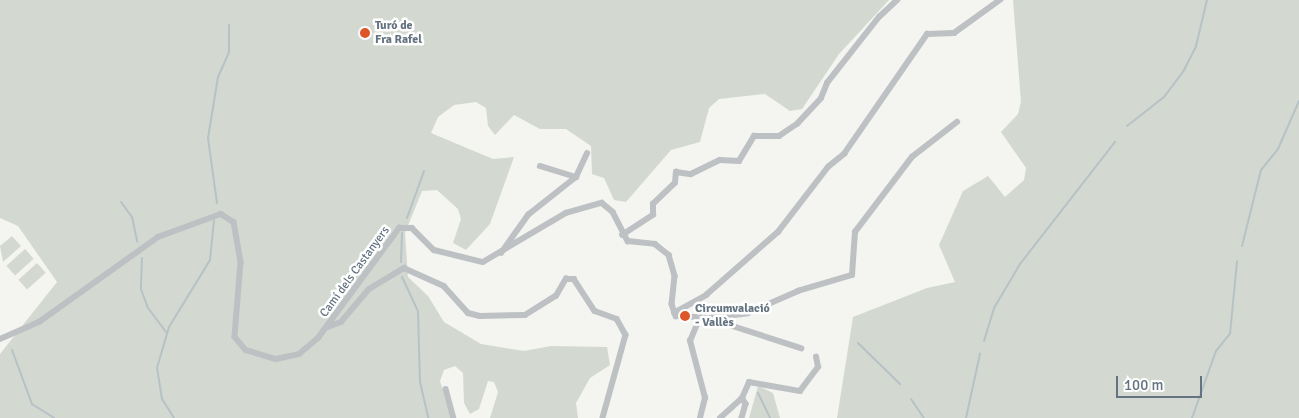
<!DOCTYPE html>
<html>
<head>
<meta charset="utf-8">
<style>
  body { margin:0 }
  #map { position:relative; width:1299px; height:418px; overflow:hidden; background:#f4f4f0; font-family:Signika,sans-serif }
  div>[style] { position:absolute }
  .green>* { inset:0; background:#d3d9d0; transform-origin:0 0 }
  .stream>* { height:2px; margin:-1px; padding:0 1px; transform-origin:1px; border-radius:1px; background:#b7c2c7 }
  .minor>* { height:5.5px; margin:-2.75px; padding:0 2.75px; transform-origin:2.75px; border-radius:2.75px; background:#bdc1c4 }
  .dots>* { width:14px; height:14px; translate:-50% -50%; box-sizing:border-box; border:2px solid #fff; border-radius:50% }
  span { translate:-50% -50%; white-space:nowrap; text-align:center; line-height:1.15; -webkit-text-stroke:5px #fff; paint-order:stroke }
  .poi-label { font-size:12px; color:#647381; font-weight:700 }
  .left { translate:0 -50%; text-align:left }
  .street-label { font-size:12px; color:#647381 }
  .scale { position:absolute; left:1116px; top:376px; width:86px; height:22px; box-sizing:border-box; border:2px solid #647381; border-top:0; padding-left:6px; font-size:15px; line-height:18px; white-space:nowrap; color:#647381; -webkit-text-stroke:4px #fff; paint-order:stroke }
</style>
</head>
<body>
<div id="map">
  <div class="green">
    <div style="clip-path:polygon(0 0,889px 0,839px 54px,802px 109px,790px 111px,765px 94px,719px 99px,709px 108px,700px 142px,671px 150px,626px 202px,614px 200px,604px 178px,592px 174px,591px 146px,566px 129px,540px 129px,514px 115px,495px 135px,488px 126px,486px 108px,476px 102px,454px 105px,438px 117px,431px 133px,493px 159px,514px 157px,490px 224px,466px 250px,453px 243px,461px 219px,458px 209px,437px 190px,422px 191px,405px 233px,408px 277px,428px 296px,444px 322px,481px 344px,524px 351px,551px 346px,607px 347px,610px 365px,590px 378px,576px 403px,578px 418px,490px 418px,498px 392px,494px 382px,488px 381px,479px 409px,470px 414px,464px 403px,463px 373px,455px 366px,444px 370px,440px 381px,452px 418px,0 418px,0 354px,57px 282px,18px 226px,0 218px)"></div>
    <div style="clip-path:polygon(1013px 0,1299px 0,1299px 418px,837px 418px,853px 317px,927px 288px,955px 282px,939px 245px,963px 191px,988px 176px,1005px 197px,1024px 180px,1026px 168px,1001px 132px,1018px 114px,1021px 102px)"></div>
    <div style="clip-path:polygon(12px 236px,21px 246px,3px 262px,0 246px)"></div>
    <div style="left:25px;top:249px;width:13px;height:25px;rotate:48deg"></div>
    <div style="left:37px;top:263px;width:13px;height:25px;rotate:48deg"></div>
    <div style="clip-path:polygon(758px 386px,773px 393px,780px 418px,749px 418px)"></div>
  </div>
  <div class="stream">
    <div style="left:1127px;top:126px;width:47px;rotate:-38.1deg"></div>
    <div style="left:1164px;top:97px;width:34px;rotate:-53deg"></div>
    <div style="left:1184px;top:70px;width:27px;rotate:-63deg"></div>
    <div style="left:1196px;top:46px;width:47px;rotate:-76.6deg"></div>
    <div style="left:121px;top:202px;width:19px;rotate:54deg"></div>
    <div style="left:132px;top:217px;width:25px;rotate:78deg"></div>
    <div style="left:217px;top:203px;width:66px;rotate:-97.9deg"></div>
    <div style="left:208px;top:138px;width:62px;rotate:-80.7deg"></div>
    <div style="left:218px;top:77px;width:27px;rotate:-66deg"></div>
    <div style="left:229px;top:52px;width:27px;rotate:-90deg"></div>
    <div style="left:407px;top:218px;width:50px;rotate:-70.1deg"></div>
    <div style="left:1242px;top:246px;width:78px;rotate:-76deg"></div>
    <div style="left:1261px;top:170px;width:27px;rotate:-51deg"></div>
    <div style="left:1278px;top:149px;width:52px;rotate:-66.4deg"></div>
    <div style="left:142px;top:258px;width:31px;rotate:92deg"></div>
    <div style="left:141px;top:289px;width:20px;rotate:70deg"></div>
    <div style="left:148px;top:308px;width:31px;rotate:53deg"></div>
    <div style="left:401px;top:262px;width:29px;rotate:-88deg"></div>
    <div style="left:402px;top:277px;width:38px;rotate:65deg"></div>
    <div style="left:418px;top:312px;width:70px;rotate:88.4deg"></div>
    <div style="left:420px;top:382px;width:37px;rotate:77deg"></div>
    <div style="left:984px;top:341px;width:34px;rotate:-73deg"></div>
    <div style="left:994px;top:308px;width:51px;rotate:-59.4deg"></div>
    <div style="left:1020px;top:264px;width:155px;rotate:-52.1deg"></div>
    <div style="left:858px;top:343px;width:59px;rotate:44.3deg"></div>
    <div style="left:12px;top:350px;width:58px;rotate:69.7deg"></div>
    <div style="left:32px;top:404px;width:26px;rotate:32deg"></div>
    <div style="left:758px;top:393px;width:28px;rotate:64deg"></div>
    <div style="left:911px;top:399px;width:23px;rotate:56deg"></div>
    <div style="left:174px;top:418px;width:22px;rotate:-122deg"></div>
    <div style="left:162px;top:399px;width:31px;rotate:-99deg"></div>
    <div style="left:157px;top:368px;width:43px;rotate:-73.7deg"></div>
    <div style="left:169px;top:327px;width:79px;rotate:-58.5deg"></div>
    <div style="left:210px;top:260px;width:40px;rotate:-84.3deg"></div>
    <div style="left:966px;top:418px;width:66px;rotate:-77.7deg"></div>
    <div style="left:1192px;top:418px;width:71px;rotate:-70.3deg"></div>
    <div style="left:1216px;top:351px;width:22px;rotate:-51deg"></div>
    <div style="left:1230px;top:334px;width:73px;rotate:-84.5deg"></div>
  </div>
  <div class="minor">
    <div style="left:540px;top:166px;width:38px;rotate:17deg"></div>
    <div style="left:622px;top:235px;width:37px;rotate:-33deg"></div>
    <div style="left:653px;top:215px;width:11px;rotate:-90deg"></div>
    <div style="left:653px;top:204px;width:30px;rotate:-44deg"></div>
    <div style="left:675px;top:183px;width:11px;rotate:-85deg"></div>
    <div style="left:676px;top:172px;width:15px;rotate:8deg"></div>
    <div style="left:691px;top:174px;width:32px;rotate:-26deg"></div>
    <div style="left:720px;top:160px;width:19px;rotate:3deg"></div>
    <div style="left:739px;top:161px;width:29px;rotate:-59deg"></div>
    <div style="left:754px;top:136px;width:25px"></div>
    <div style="left:779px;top:136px;width:22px;rotate:-34deg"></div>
    <div style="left:797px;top:124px;width:35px;rotate:-47deg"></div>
    <div style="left:821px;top:98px;width:16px;rotate:-68deg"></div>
    <div style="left:827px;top:83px;width:84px;rotate:-51.8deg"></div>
    <div style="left:879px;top:17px;width:25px;rotate:-43deg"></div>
    <div style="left:501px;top:253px;width:47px;rotate:-54.6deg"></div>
    <div style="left:528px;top:215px;width:61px;rotate:-38.4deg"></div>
    <div style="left:576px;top:177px;width:26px;rotate:-65deg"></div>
    <div style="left:674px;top:313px;width:37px;rotate:-29deg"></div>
    <div style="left:706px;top:295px;width:96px;rotate:-41.2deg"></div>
    <div style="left:778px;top:232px;width:82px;rotate:-52.4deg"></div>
    <div style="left:828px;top:167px;width:21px;rotate:-39deg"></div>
    <div style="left:844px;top:154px;width:146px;rotate:-55.3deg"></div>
    <div style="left:927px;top:34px;width:27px;rotate:-2deg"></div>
    <div style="left:954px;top:33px;width:57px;rotate:-35.7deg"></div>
    <div style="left:711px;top:319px;width:95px;rotate:17.9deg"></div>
    <div style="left:328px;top:327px;width:14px;rotate:-21deg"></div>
    <div style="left:341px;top:322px;width:43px;rotate:-49.7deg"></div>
    <div style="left:369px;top:289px;width:41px;rotate:-31deg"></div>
    <div style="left:404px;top:268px;width:44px;rotate:24.2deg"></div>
    <div style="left:444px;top:286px;width:36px;rotate:48deg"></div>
    <div style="left:468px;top:313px;width:12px;rotate:14deg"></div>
    <div style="left:480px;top:316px;width:45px;rotate:-1.3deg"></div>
    <div style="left:525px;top:315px;width:36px;rotate:-32deg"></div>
    <div style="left:556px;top:296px;width:20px;rotate:-60deg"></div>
    <div style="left:566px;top:279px;width:8px"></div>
    <div style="left:574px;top:279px;width:38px;rotate:57deg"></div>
    <div style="left:595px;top:311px;width:23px;rotate:20deg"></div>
    <div style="left:617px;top:319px;width:18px;rotate:61deg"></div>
    <div style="left:626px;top:335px;width:86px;rotate:105.5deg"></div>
    <div style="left:0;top:339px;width:43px;rotate:-23.6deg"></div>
    <div style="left:39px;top:322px;width:146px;rotate:-35.5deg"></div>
    <div style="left:158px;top:237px;width:67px;rotate:-20.1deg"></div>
    <div style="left:221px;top:214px;width:15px;rotate:32deg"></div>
    <div style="left:234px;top:222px;width:41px;rotate:80.1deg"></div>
    <div style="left:241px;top:262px;width:75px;rotate:94.6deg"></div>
    <div style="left:235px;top:337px;width:17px;rotate:50deg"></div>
    <div style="left:246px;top:350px;width:31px;rotate:17deg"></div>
    <div style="left:276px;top:359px;width:24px;rotate:-12deg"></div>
    <div style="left:299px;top:354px;width:25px;rotate:-40deg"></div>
    <div style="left:318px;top:338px;width:137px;rotate:-53.6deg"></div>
    <div style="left:399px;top:228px;width:13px"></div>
    <div style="left:412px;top:228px;width:31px;rotate:45deg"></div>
    <div style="left:434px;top:250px;width:50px;rotate:13.8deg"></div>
    <div style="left:483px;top:262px;width:96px;rotate:-30.6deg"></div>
    <div style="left:566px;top:213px;width:37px;rotate:-16deg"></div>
    <div style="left:602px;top:203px;width:14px;rotate:39deg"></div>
    <div style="left:613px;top:212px;width:33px;rotate:63deg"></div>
    <div style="left:628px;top:241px;width:27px;rotate:6deg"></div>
    <div style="left:655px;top:244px;width:18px;rotate:38deg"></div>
    <div style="left:669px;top:255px;width:22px;rotate:74deg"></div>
    <div style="left:675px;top:276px;width:28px;rotate:96deg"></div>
    <div style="left:672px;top:304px;width:13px;rotate:72deg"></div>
    <div style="left:676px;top:316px;width:33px;rotate:3deg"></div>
    <div style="left:709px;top:318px;width:39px;rotate:-7deg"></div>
    <div style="left:748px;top:313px;width:55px;rotate:-23.7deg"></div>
    <div style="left:798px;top:291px;width:56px;rotate:-16.5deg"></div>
    <div style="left:852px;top:275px;width:43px;rotate:-86deg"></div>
    <div style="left:855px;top:232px;width:94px;rotate:-52.8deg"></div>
    <div style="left:912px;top:157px;width:57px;rotate:-37.9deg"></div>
    <div style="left:446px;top:389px;width:30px;rotate:75deg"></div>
    <div style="left:742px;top:398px;width:17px;rotate:-66deg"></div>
    <div style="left:749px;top:382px;width:52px;rotate:10deg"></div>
    <div style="left:800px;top:391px;width:30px;rotate:-53deg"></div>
    <div style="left:818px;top:367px;width:10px;rotate:-101deg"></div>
    <div style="left:700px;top:418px;width:21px;rotate:-76deg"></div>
    <div style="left:705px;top:398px;width:59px;rotate:-104.7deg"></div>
    <div style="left:690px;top:341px;width:25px;rotate:-67deg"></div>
    <div style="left:720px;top:418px;width:30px;rotate:-42deg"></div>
    <div style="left:742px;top:398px;width:7px;rotate:56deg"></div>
    <div style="left:746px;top:404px;width:15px;rotate:106deg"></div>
  </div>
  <div class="dots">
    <div style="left:365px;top:33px;background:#dd5627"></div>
    <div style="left:685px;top:316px;background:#dd5627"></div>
  </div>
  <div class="poi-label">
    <span class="left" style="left:375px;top:33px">Turó de<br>Fra Rafel</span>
    <span class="left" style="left:695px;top:316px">Circumvalació<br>- Vallès</span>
  </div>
  <div class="street-label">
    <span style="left:355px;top:272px;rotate:-54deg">Camí dels Castanyers</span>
  </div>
  <div class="scale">100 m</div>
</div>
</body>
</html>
